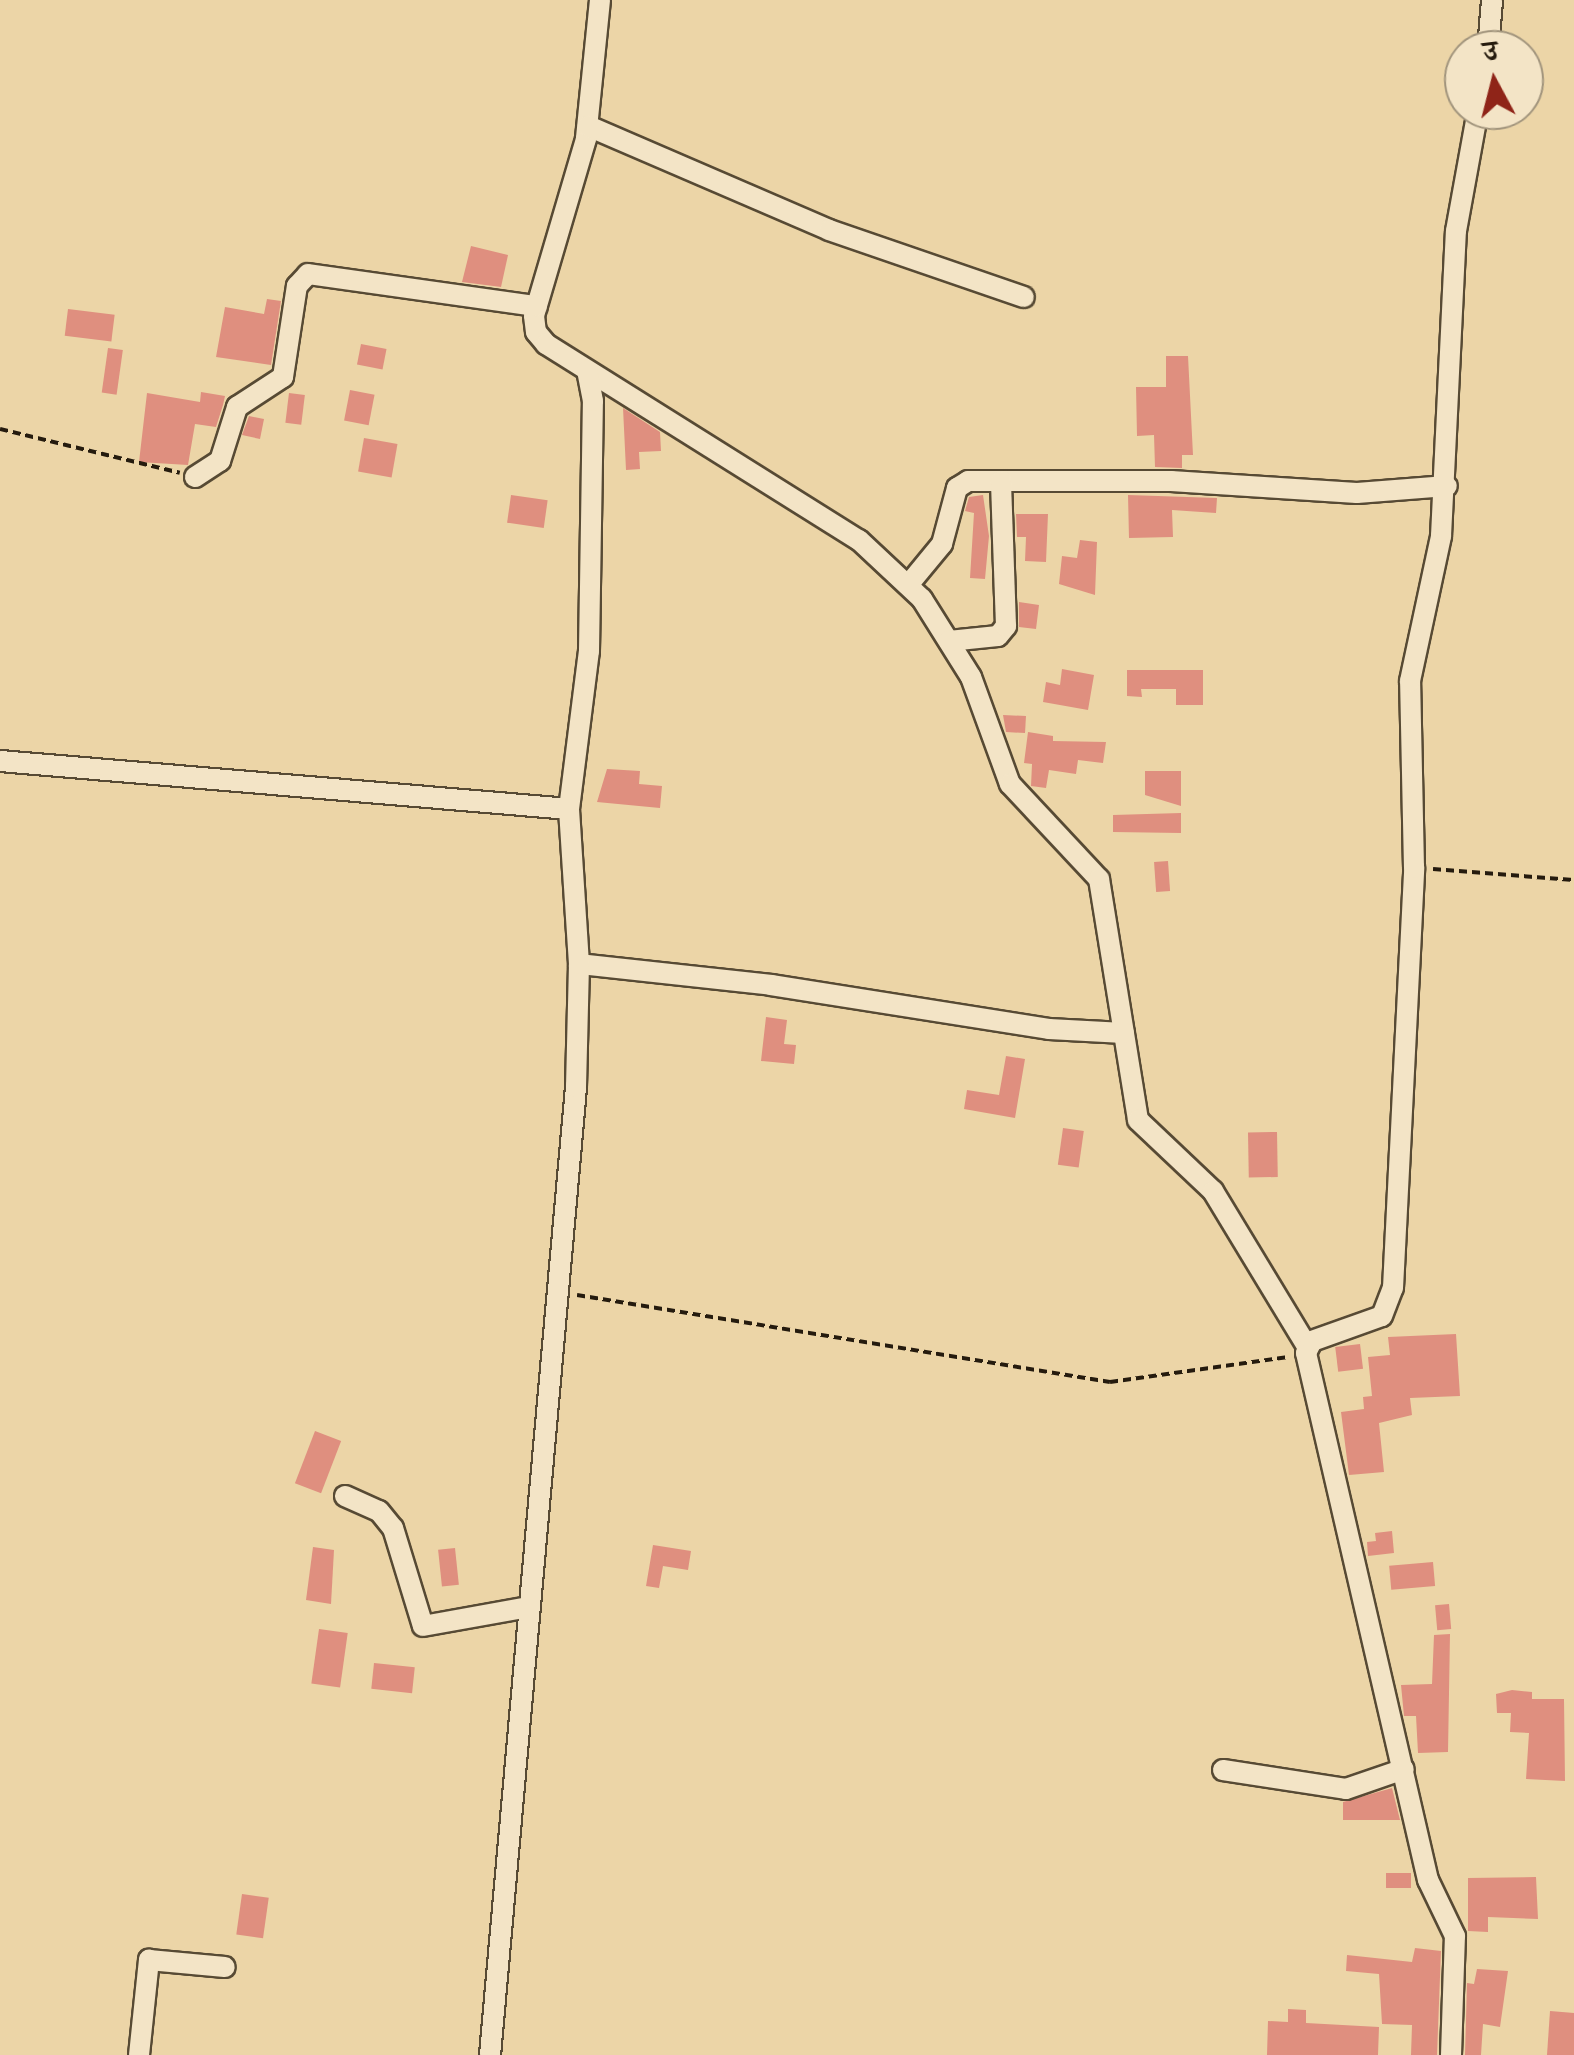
<!DOCTYPE html>
<html>
<head>
<meta charset="utf-8">
<style>
  body { margin:0 }
  #map { position:relative; width:1574px; height:2055px; overflow:hidden; background:#ecd5a7; font-family:"Libre Bodoni","Noto Serif Devanagari",serif }
  div>[style] { position:absolute }
  .building>* { inset:0; background:#df8f7f; transform-origin:0 0 }
  .path>* { height:4px; margin-top:-2px; transform-origin:0; background:repeating-linear-gradient(90deg,#251b0e 0 8px,transparent 0 13px) }
  .roads { filter:drop-shadow(2px 0 #574a34) drop-shadow(-2px 0 #574a34) drop-shadow(0 2px #574a34) drop-shadow(0 -2px #574a34) }
  .minor>* { height:20px; margin:-10px; padding:0 10px; transform-origin:10px; border-radius:10px; background:#f3e4c6 }
  span { translate:-50% -50%; white-space:nowrap; text-align:center; line-height:1.15; -webkit-text-stroke:9px #f3e4c6; paint-order:stroke }
  .north { position:absolute; left:1444px; top:30px; width:100px; height:100px; box-sizing:border-box; background:#f3e4c6; border:2px solid #a1947c; border-radius:50%; rotate:353deg; font-size:28px; font-weight:700; line-height:40px; text-align:center; color:#251b0e }
  .north::after { content:''; display:block; margin:auto; width:35px; height:45px; background:#8f2418; clip-path:polygon(50% 0,100% 100%,50% 72%,0 100%) }
</style>
</head>
<body>
<div id="map">
  <div class="building">
    <div style="clip-path:polygon(471px 246px,508px 255px,501px 287px,462px 282px)"></div>
    <div style="clip-path:polygon(267px 299px,281px 301px,271px 365px,216px 357px,225px 307px,264px 314px)"></div>
    <div style="left:68px;top:309px;width:47px;height:27px;rotate:7deg"></div>
    <div style="left:361px;top:344px;width:26px;height:21px;rotate:11deg"></div>
    <div style="left:108px;top:348px;width:15px;height:45px;rotate:8deg"></div>
    <div style="clip-path:polygon(1166px 356px,1188px 356px,1193px 455px,1182px 455px,1182px 468px,1155px 467px,1154px 435px,1137px 436px,1136px 387px,1166px 387px)"></div>
    <div style="left:350px;top:390px;width:25px;height:31px;rotate:11deg"></div>
    <div style="clip-path:polygon(201px 392px,225px 396px,223px 405px,216px 427px,195px 424px,188px 465px,139px 462px,147px 393px,200px 402px)"></div>
    <div style="left:289px;top:393px;width:16px;height:30px;rotate:7deg"></div>
    <div style="clip-path:polygon(623px 408px,660px 432px,661px 451px,639px 452px,640px 469px,626px 470px)"></div>
    <div style="clip-path:polygon(249px 416px,264px 419px,260px 439px,242px 435px)"></div>
    <div style="left:364px;top:438px;width:34px;height:34px;rotate:10deg"></div>
    <div style="left:511px;top:495px;width:37px;height:28px;rotate:8deg"></div>
    <div style="clip-path:polygon(983px 495px,989px 536px,985px 579px,970px 578px,974px 513px,965px 511px,969px 497px)"></div>
    <div style="clip-path:polygon(1128px 495px,1217px 498px,1216px 513px,1172px 510px,1173px 537px,1129px 538px)"></div>
    <div style="clip-path:polygon(1016px 514px,1048px 514px,1046px 562px,1025px 561px,1026px 537px,1017px 537px)"></div>
    <div style="clip-path:polygon(1080px 540px,1097px 542px,1095px 595px,1059px 584px,1062px 556px,1077px 558px)"></div>
    <div style="clip-path:polygon(1019px 602px,1039px 605px,1036px 629px,1019px 627px)"></div>
    <div style="clip-path:polygon(1062px 669px,1094px 675px,1088px 710px,1043px 702px,1046px 682px,1060px 685px)"></div>
    <div style="clip-path:polygon(1127px 670px,1203px 670px,1203px 705px,1176px 705px,1176px 689px,1141px 689px,1142px 697px,1127px 696px)"></div>
    <div style="clip-path:polygon(1003px 715px,1026px 716px,1025px 733px,1006px 732px)"></div>
    <div style="clip-path:polygon(1028px 732px,1053px 736px,1053px 741px,1106px 742px,1103px 763px,1078px 760px,1076px 774px,1049px 770px,1046px 788px,1031px 786px,1032px 764px,1024px 763px)"></div>
    <div style="clip-path:polygon(607px 769px,640px 771px,639px 784px,662px 786px,660px 808px,597px 802px)"></div>
    <div style="clip-path:polygon(1145px 771px,1181px 771px,1181px 806px,1145px 795px)"></div>
    <div style="clip-path:polygon(1181px 813px,1181px 833px,1113px 832px,1113px 815px)"></div>
    <div style="left:1168px;top:861px;width:30px;height:14px;rotate:86deg"></div>
    <div style="clip-path:polygon(766px 1017px,787px 1020px,784px 1044px,796px 1045px,794px 1064px,761px 1061px)"></div>
    <div style="clip-path:polygon(1006px 1056px,1025px 1059px,1015px 1118px,964px 1109px,967px 1090px,999px 1095px)"></div>
    <div style="left:1063px;top:1128px;width:21px;height:37px;rotate:8deg"></div>
    <div style="left:1277px;top:1132px;width:45px;height:29px;rotate:89deg"></div>
    <div style="clip-path:polygon(1456px 1334px,1460px 1396px,1410px 1398px,1412px 1415px,1379px 1423px,1384px 1472px,1349px 1475px,1341px 1412px,1364px 1409px,1363px 1397px,1372px 1396px,1368px 1357px,1390px 1355px,1388px 1337px)"></div>
    <div style="left:1360px;top:1344px;width:25px;height:25px;rotate:83deg"></div>
    <div style="left:315px;top:1431px;width:28px;height:56px;rotate:21deg"></div>
    <div style="clip-path:polygon(1392px 1531px,1394px 1553px,1368px 1556px,1367px 1542px,1376px 1541px,1375px 1533px)"></div>
    <div style="clip-path:polygon(653px 1545px,691px 1551px,688px 1570px,663px 1566px,659px 1588px,646px 1586px)"></div>
    <div style="clip-path:polygon(313px 1547px,334px 1550px,331px 1604px,306px 1600px)"></div>
    <div style="left:455px;top:1548px;width:37px;height:17px;rotate:84deg"></div>
    <div style="left:1433px;top:1562px;width:24px;height:44px;rotate:85deg"></div>
    <div style="left:1449px;top:1604px;width:25px;height:14px;rotate:85deg"></div>
    <div style="left:319px;top:1629px;width:29px;height:55px;rotate:8deg"></div>
    <div style="clip-path:polygon(1450px 1634px,1448px 1752px,1418px 1753px,1416px 1716px,1404px 1716px,1401px 1685px,1432px 1684px,1434px 1635px)"></div>
    <div style="left:374px;top:1663px;width:41px;height:26px;rotate:6deg"></div>
    <div style="clip-path:polygon(1512px 1690px,1532px 1692px,1532px 1699px,1564px 1699px,1565px 1781px,1526px 1779px,1529px 1733px,1510px 1732px,1511px 1713px,1497px 1713px,1496px 1694px)"></div>
    <div style="clip-path:polygon(1392px 1788px,1400px 1820px,1343px 1820px,1343px 1802px)"></div>
    <div style="left:1386px;top:1873px;width:25px;height:15px"></div>
    <div style="clip-path:polygon(1536px 1877px,1538px 1919px,1488px 1917px,1488px 1932px,1468px 1931px,1468px 1878px)"></div>
    <div style="left:242px;top:1894px;width:27px;height:41px;rotate:8deg"></div>
    <div style="clip-path:polygon(1415px 1948px,1441px 1951px,1437px 2055px,1411px 2055px,1412px 2025px,1382px 2024px,1379px 1974px,1346px 1971px,1347px 1955px,1412px 1962px)"></div>
    <div style="clip-path:polygon(1477px 1969px,1508px 1971px,1500px 2027px,1483px 2024px,1481px 2055px,1465px 2055px,1467px 1983px,1474px 1984px)"></div>
    <div style="clip-path:polygon(1288px 2009px,1306px 2010px,1306px 2023px,1379px 2027px,1378px 2055px,1267px 2055px,1268px 2021px,1288px 2022px)"></div>
    <div style="clip-path:polygon(1550px 2011px,1574px 2013px,1574px 2055px,1547px 2055px)"></div>
  </div>
  <div class="path">
    <div style="left:0;top:429px;width:185px;rotate:13.7deg"></div>
    <div style="left:1433px;top:869px;width:141px;rotate:4.5deg"></div>
    <div style="left:577px;top:1295px;width:540px;rotate:9.27deg"></div>
    <div style="left:1110px;top:1382px;width:180px;rotate:-8deg"></div>
  </div>
  <div class="roads">
    <div class="minor">
      <div style="left:600px;top:0;width:140px;rotate:95.8deg"></div>
      <div style="left:586px;top:139px;width:184px;rotate:106.4deg"></div>
      <div style="left:534px;top:316px;width:16px;rotate:83deg"></div>
      <div style="left:536px;top:332px;width:16px;rotate:50deg"></div>
      <div style="left:546px;top:344px;width:369px;rotate:32.1deg"></div>
      <div style="left:859px;top:540px;width:86px;rotate:43.1deg"></div>
      <div style="left:922px;top:599px;width:92px;rotate:57.9deg"></div>
      <div style="left:971px;top:677px;width:114px;rotate:70deg"></div>
      <div style="left:1010px;top:784px;width:130px;rotate:46.9deg"></div>
      <div style="left:1099px;top:879px;width:244px;rotate:80.8deg"></div>
      <div style="left:1138px;top:1120px;width:103px;rotate:43.4deg"></div>
      <div style="left:1213px;top:1191px;width:181px;rotate:58.8deg"></div>
      <div style="left:1488px;top:50px;width:50px;rotate:-85.4deg"></div>
      <div style="left:588px;top:126px;width:262px;rotate:23.3deg"></div>
      <div style="left:829px;top:230px;width:206px;rotate:19deg"></div>
      <div style="left:195px;top:477px;width:30px;rotate:-33deg"></div>
      <div style="left:220px;top:461px;width:57px;rotate:-72.5deg"></div>
      <div style="left:237px;top:407px;width:55px;rotate:-33.1deg"></div>
      <div style="left:283px;top:377px;width:92px;rotate:-81.3deg"></div>
      <div style="left:297px;top:286px;width:16px;rotate:-47deg"></div>
      <div style="left:308px;top:274px;width:231px;rotate:8deg"></div>
      <div style="left:909px;top:584px;width:52px;rotate:-50.5deg"></div>
      <div style="left:942px;top:544px;width:58px;rotate:-75deg"></div>
      <div style="left:957px;top:488px;width:13px;rotate:-32deg"></div>
      <div style="left:968px;top:481px;width:203px"></div>
      <div style="left:1171px;top:481px;width:186px;rotate:3.7deg"></div>
      <div style="left:1357px;top:493px;width:90px;rotate:-4.4deg"></div>
      <div style="left:949px;top:641px;width:49px;rotate:-5.8deg"></div>
      <div style="left:998px;top:636px;width:13px;rotate:-51deg"></div>
      <div style="left:1006px;top:626px;width:145px;rotate:-92deg"></div>
      <div style="left:0;top:761px;width:571px;rotate:4.82deg"></div>
      <div style="left:579px;top:964px;width:193px;rotate:6.2deg"></div>
      <div style="left:771px;top:985px;width:281px;rotate:9deg"></div>
      <div style="left:1049px;top:1029px;width:75px;rotate:3.1deg"></div>
      <div style="left:345px;top:1496px;width:37px;rotate:24deg"></div>
      <div style="left:379px;top:1511px;width:22px;rotate:51deg"></div>
      <div style="left:393px;top:1528px;width:102px;rotate:73deg"></div>
      <div style="left:423px;top:1626px;width:108px;rotate:-10.2deg"></div>
      <div style="left:1223px;top:1770px;width:124px;rotate:8.8deg"></div>
      <div style="left:1346px;top:1789px;width:61px;rotate:-19deg"></div>
      <div style="left:139px;top:2055px;width:96px;rotate:-84deg"></div>
      <div style="left:149px;top:1960px;width:76px;rotate:5.3deg"></div>
      <div style="left:490px;top:2055px;width:972px;rotate:-84.92deg"></div>
      <div style="left:576px;top:1087px;width:123px;rotate:-88.6deg"></div>
      <div style="left:579px;top:964px;width:155px;rotate:-93.7deg"></div>
      <div style="left:569px;top:809px;width:159px;rotate:-82.8deg"></div>
      <div style="left:589px;top:651px;width:250px;rotate:-89.1deg"></div>
      <div style="left:593px;top:401px;width:31px;rotate:-101deg"></div>
      <div style="left:1451px;top:2055px;width:119px;rotate:-88.1deg"></div>
      <div style="left:1455px;top:1936px;width:62px;rotate:-115.7deg"></div>
      <div style="left:1428px;top:1880px;width:541px;rotate:-103.03deg"></div>
      <div style="left:1306px;top:1353px;width:13px;rotate:-63deg"></div>
      <div style="left:1312px;top:1341px;width:74px;rotate:-19.7deg"></div>
      <div style="left:1382px;top:1316px;width:30px;rotate:-69deg"></div>
      <div style="left:1393px;top:1288px;width:421px;rotate:-87.1deg"></div>
      <div style="left:1414px;top:868px;width:187px;rotate:-91.2deg"></div>
      <div style="left:1410px;top:681px;width:148px;rotate:-77.9deg"></div>
      <div style="left:1441px;top:536px;width:305px;rotate:-87.2deg"></div>
      <div style="left:1456px;top:231px;width:123px;rotate:-79.7deg"></div>
    </div>
  </div>
  <div class="north">उ</div>
</div>
</body>
</html>
